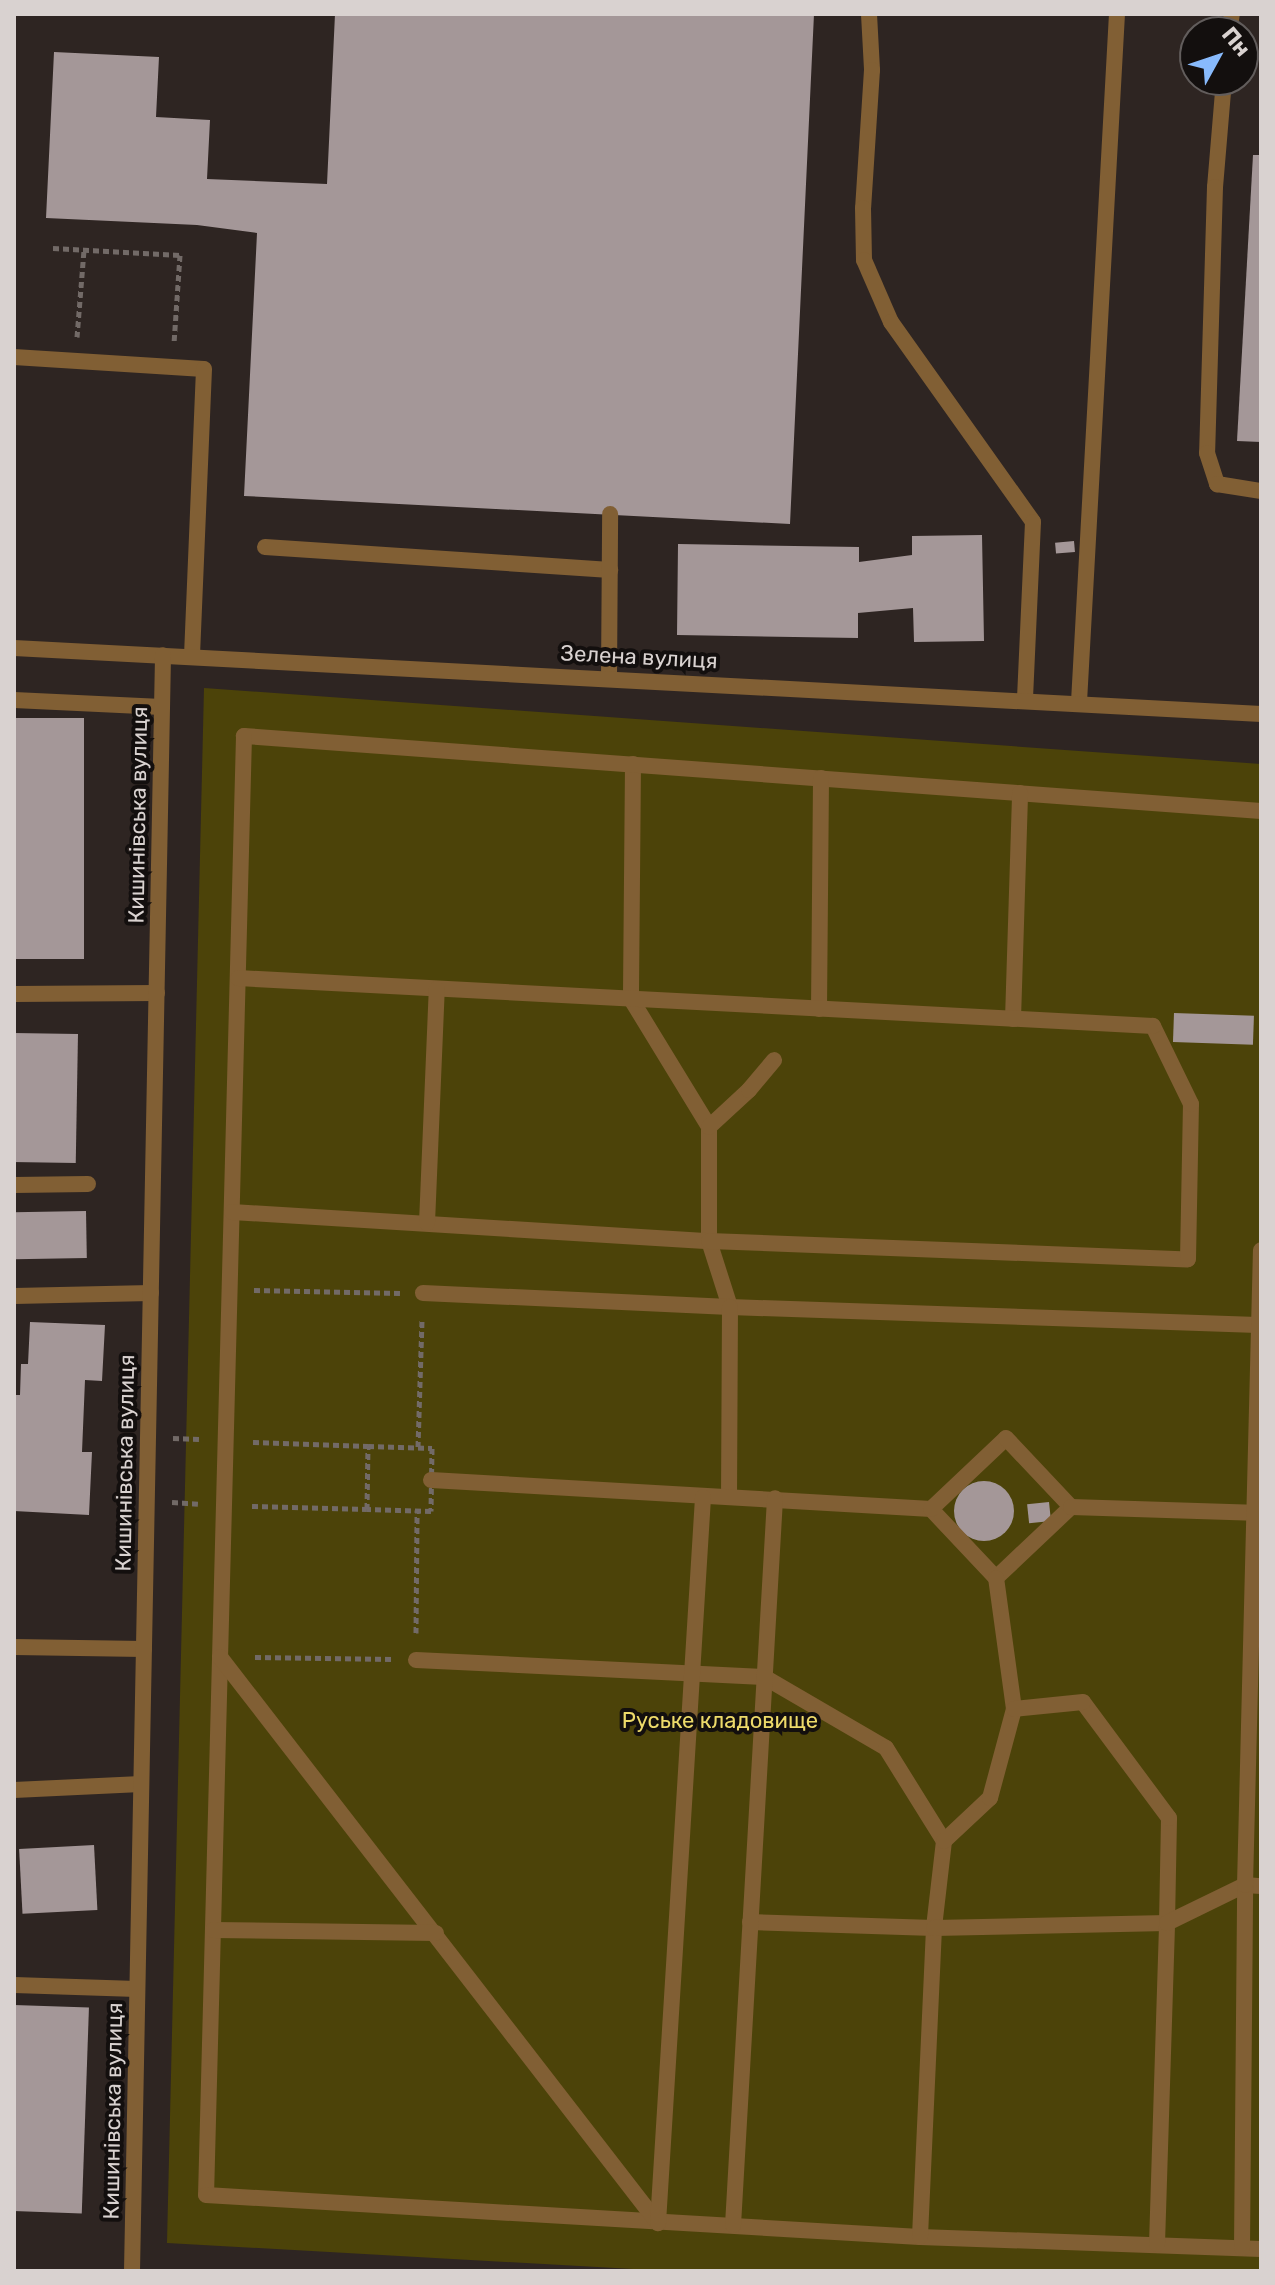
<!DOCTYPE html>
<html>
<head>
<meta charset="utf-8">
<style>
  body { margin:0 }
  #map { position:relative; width:1275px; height:2285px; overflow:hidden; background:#2e2522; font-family:Rubik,sans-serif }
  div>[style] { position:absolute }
  .green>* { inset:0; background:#4c4309 }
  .building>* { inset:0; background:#a49798; transform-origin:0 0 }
  .round { border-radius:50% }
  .path>* { height:5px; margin-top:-2.5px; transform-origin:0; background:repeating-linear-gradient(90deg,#726a67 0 6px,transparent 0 10px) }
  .lane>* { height:16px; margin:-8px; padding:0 8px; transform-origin:8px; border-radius:8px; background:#815f34 }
  .street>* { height:16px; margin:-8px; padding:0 8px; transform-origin:8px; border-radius:8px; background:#815f34 }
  span { translate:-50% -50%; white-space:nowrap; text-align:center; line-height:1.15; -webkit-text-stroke:8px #130f0e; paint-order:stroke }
  .street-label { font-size:22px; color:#d9d2d0 }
  .park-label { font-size:22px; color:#edda6a }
  .frame { position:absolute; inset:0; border:16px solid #d9d2d0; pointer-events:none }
  .north { position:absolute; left:1179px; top:16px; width:80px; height:80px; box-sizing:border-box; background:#130f0e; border:2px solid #625d5c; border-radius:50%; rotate:50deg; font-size:22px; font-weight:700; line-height:32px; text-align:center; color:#d9d2d0 }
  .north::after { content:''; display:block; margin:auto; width:28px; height:36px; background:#88bafc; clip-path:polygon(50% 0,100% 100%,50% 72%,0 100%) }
</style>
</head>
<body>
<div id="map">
  <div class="green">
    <div style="clip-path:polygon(204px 688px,1261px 764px,1261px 2271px,669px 2271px,167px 2243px)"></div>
  </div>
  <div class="building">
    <div style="clip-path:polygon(335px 14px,814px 14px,790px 524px,244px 496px,257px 233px,197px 225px,46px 218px,54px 52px,159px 57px,156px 117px,210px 120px,207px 179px,327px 184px)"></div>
    <div style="clip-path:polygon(1253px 155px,1261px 155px,1261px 442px,1237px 441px)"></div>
    <div style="clip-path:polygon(982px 535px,984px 641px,914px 642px,913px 608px,858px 613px,858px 638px,677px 635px,678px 544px,859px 547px,859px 562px,912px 555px,912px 536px)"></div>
    <div style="left:1074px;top:541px;width:11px;height:19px;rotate:85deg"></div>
    <div style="left:84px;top:718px;width:241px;height:70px;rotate:90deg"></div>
    <div style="left:1174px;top:1013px;width:80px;height:29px;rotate:2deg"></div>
    <div style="left:14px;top:1033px;width:64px;height:129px;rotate:1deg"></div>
    <div style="left:86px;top:1211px;width:47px;height:72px;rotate:89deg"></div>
    <div style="clip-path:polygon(30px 1322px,105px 1325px,102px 1381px,85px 1380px,82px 1452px,92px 1452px,89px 1515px,14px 1511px,14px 1395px,20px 1395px,21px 1364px,28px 1364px)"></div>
    <div class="round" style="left:954px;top:1481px;width:60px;height:60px"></div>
    <div style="left:1049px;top:1502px;width:19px;height:22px;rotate:84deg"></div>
    <div style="left:94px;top:1845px;width:65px;height:75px;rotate:87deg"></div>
    <div style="left:14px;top:2005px;width:75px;height:206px;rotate:2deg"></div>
  </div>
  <div class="path">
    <div style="left:53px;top:248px;width:127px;rotate:3.2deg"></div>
    <div style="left:180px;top:255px;width:87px;rotate:93.9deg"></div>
    <div style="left:77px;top:337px;width:87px;rotate:-85.4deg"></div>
    <div style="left:254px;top:1290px;width:146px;rotate:1.2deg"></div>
    <div style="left:173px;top:1438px;width:26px;rotate:2deg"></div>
    <div style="left:253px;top:1442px;width:115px;rotate:2deg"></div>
    <div style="left:368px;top:1446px;width:64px;rotate:1.8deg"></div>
    <div style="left:432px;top:1448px;width:63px;rotate:90.9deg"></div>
    <div style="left:431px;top:1511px;width:64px;rotate:-178.2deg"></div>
    <div style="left:367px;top:1509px;width:63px;rotate:-89.1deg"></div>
    <div style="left:418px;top:1447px;width:127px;rotate:-88.2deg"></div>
    <div style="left:172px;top:1502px;width:26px;rotate:4deg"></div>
    <div style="left:252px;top:1506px;width:115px;rotate:1.5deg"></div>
    <div style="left:416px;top:1633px;width:123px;rotate:-89.5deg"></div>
    <div style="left:255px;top:1657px;width:138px;rotate:0.8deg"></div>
  </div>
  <div class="lane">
    <div style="left:869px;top:14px;width:56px;rotate:86.9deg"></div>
    <div style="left:872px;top:70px;width:138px;rotate:93.7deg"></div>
    <div style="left:863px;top:208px;width:52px;rotate:88.9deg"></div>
    <div style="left:864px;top:260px;width:68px;rotate:66.5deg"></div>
    <div style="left:891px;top:322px;width:245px;rotate:54.6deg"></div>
    <div style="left:1033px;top:522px;width:178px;rotate:92.6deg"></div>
    <div style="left:1229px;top:32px;width:18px;rotate:-81deg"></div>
    <div style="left:1224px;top:80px;width:107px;rotate:94.8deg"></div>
    <div style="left:1215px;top:187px;width:266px;rotate:91.7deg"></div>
    <div style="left:1207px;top:453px;width:33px;rotate:72deg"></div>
    <div style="left:1217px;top:484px;width:45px;rotate:9deg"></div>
    <div style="left:14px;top:357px;width:190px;rotate:3.6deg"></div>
    <div style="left:204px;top:369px;width:288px;rotate:92.4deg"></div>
    <div style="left:265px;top:547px;width:346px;rotate:3.8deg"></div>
    <div style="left:609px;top:677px;width:163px;rotate:-89.6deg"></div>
    <div style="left:14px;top:700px;width:148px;rotate:2.7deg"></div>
    <div style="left:1079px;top:702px;width:689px;rotate:-86.84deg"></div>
    <div style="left:633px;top:764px;width:235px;rotate:90.5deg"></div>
    <div style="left:631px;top:999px;width:150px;rotate:58.6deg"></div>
    <div style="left:709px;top:1127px;width:114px;rotate:90deg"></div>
    <div style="left:709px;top:1241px;width:69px;rotate:72.3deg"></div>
    <div style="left:730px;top:1307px;width:528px;rotate:1.95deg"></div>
    <div style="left:1261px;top:811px;width:1020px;rotate:-175.78deg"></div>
    <div style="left:244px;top:736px;width:1459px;rotate:91.49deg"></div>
    <div style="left:206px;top:2195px;width:715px;rotate:3.37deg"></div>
    <div style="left:920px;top:2237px;width:341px;rotate:2deg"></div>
    <div style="left:14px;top:994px;width:143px;rotate:-0.4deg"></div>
    <div style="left:819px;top:1009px;width:231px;rotate:-89.5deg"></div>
    <div style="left:1013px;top:1019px;width:226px;rotate:-88.2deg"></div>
    <div style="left:709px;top:1127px;width:54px;rotate:-42.8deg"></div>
    <div style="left:749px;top:1090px;width:39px;rotate:-50deg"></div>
    <div style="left:14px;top:1185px;width:74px;rotate:-0.8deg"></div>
    <div style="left:232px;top:1212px;width:478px;rotate:3.5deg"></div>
    <div style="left:709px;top:1241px;width:479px;rotate:2.2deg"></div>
    <div style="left:1188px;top:1259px;width:155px;rotate:-88.9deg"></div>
    <div style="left:1191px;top:1104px;width:87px;rotate:-116deg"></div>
    <div style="left:1153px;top:1026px;width:916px;rotate:-177deg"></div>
    <div style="left:427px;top:1223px;width:234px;rotate:-87.6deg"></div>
    <div style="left:423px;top:1293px;width:307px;rotate:2.6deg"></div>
    <div style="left:730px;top:1307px;width:188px;rotate:90.3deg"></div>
    <div style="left:14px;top:1296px;width:137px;rotate:-1.3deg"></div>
    <div style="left:431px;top:1480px;width:501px;rotate:3.32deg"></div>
    <div style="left:1071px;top:1507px;width:103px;rotate:136.6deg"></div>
    <div style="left:996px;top:1578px;width:95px;rotate:-133.3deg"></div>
    <div style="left:931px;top:1509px;width:103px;rotate:-43.4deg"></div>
    <div style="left:1006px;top:1438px;width:95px;rotate:46.7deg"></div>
    <div style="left:1071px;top:1507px;width:190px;rotate:1.8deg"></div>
    <div style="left:14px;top:1647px;width:130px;rotate:0.9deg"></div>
    <div style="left:220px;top:1657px;width:716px;rotate:52.27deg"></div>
    <div style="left:416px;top:1660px;width:348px;rotate:2.8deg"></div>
    <div style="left:764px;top:1677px;width:141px;rotate:30.2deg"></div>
    <div style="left:886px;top:1748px;width:110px;rotate:58.1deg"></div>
    <div style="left:944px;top:1841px;width:88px;rotate:96.6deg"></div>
    <div style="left:934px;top:1928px;width:309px;rotate:92.6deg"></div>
    <div style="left:14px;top:1790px;width:127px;rotate:-2.7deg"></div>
    <div style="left:944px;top:1841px;width:63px;rotate:-43.1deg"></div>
    <div style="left:990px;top:1798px;width:92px;rotate:-74.9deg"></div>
    <div style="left:1014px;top:1709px;width:132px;rotate:-97.8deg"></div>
    <div style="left:750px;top:1922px;width:184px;rotate:1.9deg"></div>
    <div style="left:934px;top:1928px;width:233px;rotate:-1.2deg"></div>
    <div style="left:1167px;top:1923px;width:105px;rotate:-88.9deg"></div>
    <div style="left:1169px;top:1818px;width:144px;rotate:-126.6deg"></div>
    <div style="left:1083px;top:1702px;width:69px;rotate:174.2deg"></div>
    <div style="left:213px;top:1930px;width:223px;rotate:0.8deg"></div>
    <div style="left:14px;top:1985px;width:123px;rotate:1.9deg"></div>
    <div style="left:658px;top:2223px;width:727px;rotate:-86.45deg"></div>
    <div style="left:733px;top:2225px;width:728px;rotate:-86.69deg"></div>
    <div style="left:1157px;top:2244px;width:321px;rotate:-88.2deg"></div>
    <div style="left:1167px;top:1923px;width:87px;rotate:-26deg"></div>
    <div style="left:1245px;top:1885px;width:16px;rotate:4deg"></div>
    <div style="left:1242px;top:2248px;width:363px;rotate:-89.5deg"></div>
    <div style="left:1245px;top:1885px;width:635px;rotate:-88.56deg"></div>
  </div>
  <div class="street">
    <div style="left:14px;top:648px;width:1249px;rotate:3.03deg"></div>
    <div style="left:132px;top:2271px;width:1616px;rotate:-88.9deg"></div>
  </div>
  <div class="street-label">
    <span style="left:639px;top:657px;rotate:3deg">Зелена вулиця</span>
    <span style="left:138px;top:815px;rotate:-89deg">Кишинівська вулиця</span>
    <span style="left:125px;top:1463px;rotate:-89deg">Кишинівська вулиця</span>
    <span style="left:113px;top:2111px;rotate:-89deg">Кишинівська вулиця</span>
  </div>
  <div class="park-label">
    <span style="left:720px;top:1721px">Руське кладовище</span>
  </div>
  <div class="frame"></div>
  <div class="north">Пн</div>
</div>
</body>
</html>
